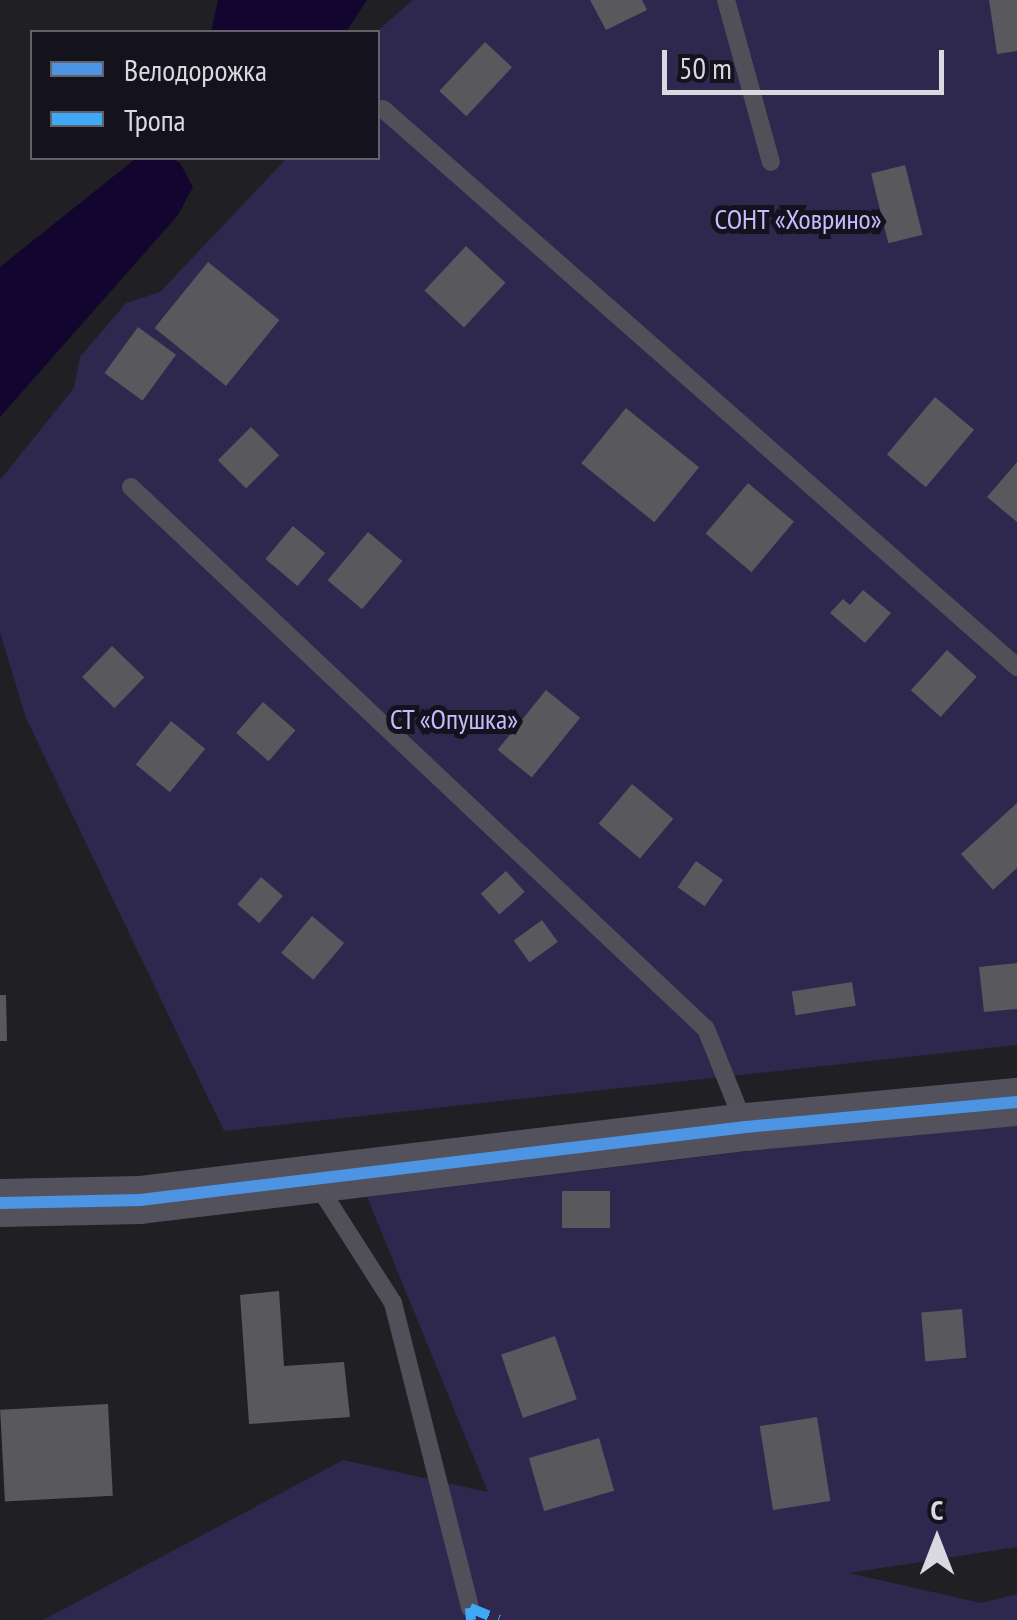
<!DOCTYPE html>
<html>
<head>
<meta charset="utf-8">
<style>
  body { margin:0 }
  #map { position:relative; width:1017px; height:1620px; overflow:hidden; background:#1f1f24; font-family:"PT Sans Narrow",sans-serif }
  div>[style] { position:absolute }
  .green>* { inset:0; background:#2e274e }
  .water>* { inset:0; background:#120630 }
  .building>* { inset:0; background:#58585d; transform-origin:0 0 }
  .lane>* { height:18px; margin:-9px; padding:0 9px; transform-origin:9px; border-radius:9px; background:#515058 }
  .secondary>* { height:48px; margin:-24px; padding:0 24px; transform-origin:24px; border-radius:24px; background:#53525c }
  .quiet>* { height:10px; margin-top:-5px; transform-origin:0; background:repeating-linear-gradient(90deg,#3fa9f5 0 20px,transparent 0 30px) }
  .cycleway>* { height:12px; margin:-6px; padding:0 6px; transform-origin:6px; border-radius:6px; background:#4d94e3 }
  span { translate:-50% -50%; white-space:nowrap; text-align:center; line-height:1.15; -webkit-text-stroke:10px #14131d; paint-order:stroke }
  .park-label { font-size:28px; color:#c4bdff }
  .legend { position:absolute; left:30px; top:30px; width:350px; height:130px; box-sizing:border-box; background:#14131d; border:2px solid #63626b; margin:0; padding:12px 18px; list-style:none; font-size:30px; color:#d9d9e0 }
  .legend li { display:flex; align-items:center; gap:20px; height:50px }
  .legend b { width:50px; border:2px solid #63626b }
  .north { position:absolute; left:887px; top:1490px; width:100px; height:100px; -webkit-text-stroke:8px #14131d; paint-order:stroke; rotate:0deg; font-size:28px; font-weight:700; line-height:40px; text-align:center; color:#d9d9e0 }
  .north::after { content:''; display:block; margin:auto; width:35px; height:45px; background:#d9d9e0; clip-path:polygon(50% 0,100% 100%,50% 72%,0 100%) }
  .scale { position:absolute; left:662px; top:50px; width:282px; height:45px; box-sizing:border-box; border:5px solid #d9d9e0; border-top:0; padding-left:12px; font-size:30px; line-height:35px; white-space:nowrap; color:#d9d9e0; -webkit-text-stroke:8px #14131d; paint-order:stroke }
</style>
</head>
<body>
<div id="map">
  <div class="green">
    <div style="clip-path:polygon(413px 0,1017px 0,1017px 1045px,224px 1131px,26px 718px,0 632px,0 480px,74px 388px,80px 357px,126px 303px,160px 292px,287px 158px,378px 158px,376px 32px)"></div>
    <div style="clip-path:polygon(1017px 1119px,1017px 1547px,849px 1573px,981px 1603px,1017px 1594px,1017px 1620px,43px 1620px,343px 1460px,488px 1492px,367px 1197px)"></div>
  </div>
  <div class="water">
    <div style="clip-path:polygon(218px 0,367px 0,346px 32px,211px 32px)"></div>
    <div style="clip-path:polygon(171px 158px,180px 163px,193px 187px,178px 215px,0 417px,0 267px,134px 160px)"></div>
  </div>
  <div class="building">
    <div style="clip-path:polygon(590px 0,642px 0,647px 10px,606px 30px)"></div>
    <div style="clip-path:polygon(989px 0,1017px 0,1017px 51px,997px 54px)"></div>
    <div style="left:485px;top:42px;width:37px;height:67px;rotate:43deg"></div>
    <div style="left:905px;top:165px;width:72px;height:35px;rotate:76deg"></div>
    <div style="left:466px;top:246px;width:54px;height:61px;rotate:43deg"></div>
    <div style="left:208px;top:262px;width:92px;height:85px;rotate:39deg"></div>
    <div style="left:138px;top:327px;width:47px;height:57px;rotate:36deg"></div>
    <div style="left:935px;top:397px;width:51px;height:75px;rotate:40deg"></div>
    <div style="left:626px;top:408px;width:94px;height:71px;rotate:39deg"></div>
    <div style="left:251px;top:427px;width:40px;height:47px;rotate:45deg"></div>
    <div style="clip-path:polygon(1017px 462px,1017px 522px,987px 497px)"></div>
    <div style="left:748px;top:483px;width:60px;height:66px;rotate:40deg"></div>
    <div style="left:293px;top:526px;width:42px;height:43px;rotate:40deg"></div>
    <div style="left:368px;top:532px;width:45px;height:63px;rotate:40deg"></div>
    <div style="clip-path:polygon(863px 590px,891px 613px,865px 643px,830px 613px,843px 599px,850px 605px)"></div>
    <div style="left:112px;top:646px;width:45px;height:43px;rotate:44deg"></div>
    <div style="left:947px;top:650px;width:40px;height:54px;rotate:42deg"></div>
    <div style="left:546px;top:690px;width:44px;height:77px;rotate:39deg"></div>
    <div style="left:263px;top:702px;width:43px;height:41px;rotate:41deg"></div>
    <div style="left:171px;top:721px;width:44px;height:56px;rotate:39deg"></div>
    <div style="left:632px;top:784px;width:54px;height:52px;rotate:40deg"></div>
    <div style="clip-path:polygon(1017px 803px,1017px 868px,993px 890px,961px 854px)"></div>
    <div style="left:696px;top:861px;width:33px;height:32px;rotate:35deg"></div>
    <div style="left:506px;top:871px;width:28px;height:34px;rotate:48deg"></div>
    <div style="left:261px;top:877px;width:29px;height:36px;rotate:41deg"></div>
    <div style="left:312px;top:916px;width:42px;height:48px;rotate:40deg"></div>
    <div style="left:542px;top:920px;width:27px;height:35px;rotate:54deg"></div>
    <div style="clip-path:polygon(1017px 963px,1017px 1009px,984px 1012px,979px 967px)"></div>
    <div style="left:852px;top:982px;width:24px;height:61px;rotate:81deg"></div>
    <div style="clip-path:polygon(0 995px,6px 995px,7px 1041px,0 1041px)"></div>
    <div style="left:562px;top:1191px;width:48px;height:37px"></div>
    <div style="clip-path:polygon(279px 1291px,284px 1366px,344px 1362px,350px 1417px,249px 1424px,240px 1295px)"></div>
    <div style="left:962px;top:1309px;width:49px;height:41px;rotate:85deg"></div>
    <div style="left:555px;top:1336px;width:67px;height:57px;rotate:71deg"></div>
    <div style="left:108px;top:1404px;width:92px;height:108px;rotate:87deg"></div>
    <div style="left:817px;top:1417px;width:85px;height:58px;rotate:81deg"></div>
    <div style="left:599px;top:1438px;width:55px;height:73px;rotate:74deg"></div>
  </div>
  <div class="lane">
    <div style="left:726px;top:0;width:168px;rotate:74.5deg"></div>
    <div style="left:383px;top:109px;width:845px;rotate:41.35deg"></div>
    <div style="left:131px;top:487px;width:790px;rotate:43.31deg"></div>
    <div style="left:706px;top:1029px;width:105px;rotate:68.1deg"></div>
    <div style="left:317px;top:1184px;width:141px;rotate:57.4deg"></div>
    <div style="left:393px;top:1303px;width:315px;rotate:75.8deg"></div>
  </div>
  <div class="secondary">
    <div style="left:0;top:1203px;width:140px;rotate:-1.2deg"></div>
    <div style="left:140px;top:1200px;width:610px;rotate:-6.87deg"></div>
    <div style="left:746px;top:1127px;width:272px;rotate:-5.3deg"></div>
  </div>
  <div class="quiet">
    <div style="left:471px;top:1620px;width:12px;rotate:-95deg"></div>
    <div style="left:470px;top:1608px;width:31px;rotate:22deg"></div>
  </div>
  <div class="cycleway">
    <div style="left:0;top:1203px;width:140px;rotate:-1.2deg"></div>
    <div style="left:140px;top:1200px;width:610px;rotate:-6.87deg"></div>
    <div style="left:746px;top:1127px;width:272px;rotate:-5.3deg"></div>
  </div>
  <div class="park-label">
    <span style="left:798px;top:219px">СОНТ «Ховрино»</span>
    <span style="left:454px;top:719px">СТ «Опушка»</span>
  </div>
  <ul class="legend">
  <li><b style="height:12px;background:#4d94e3"></b>Велодорожка</li>
  <li><b style="height:12px;background:#3fa9f5"></b>Тропа</li>
  </ul>
  <div class="north">С</div>
  <div class="scale">50 m</div>
</div>
</body>
</html>
